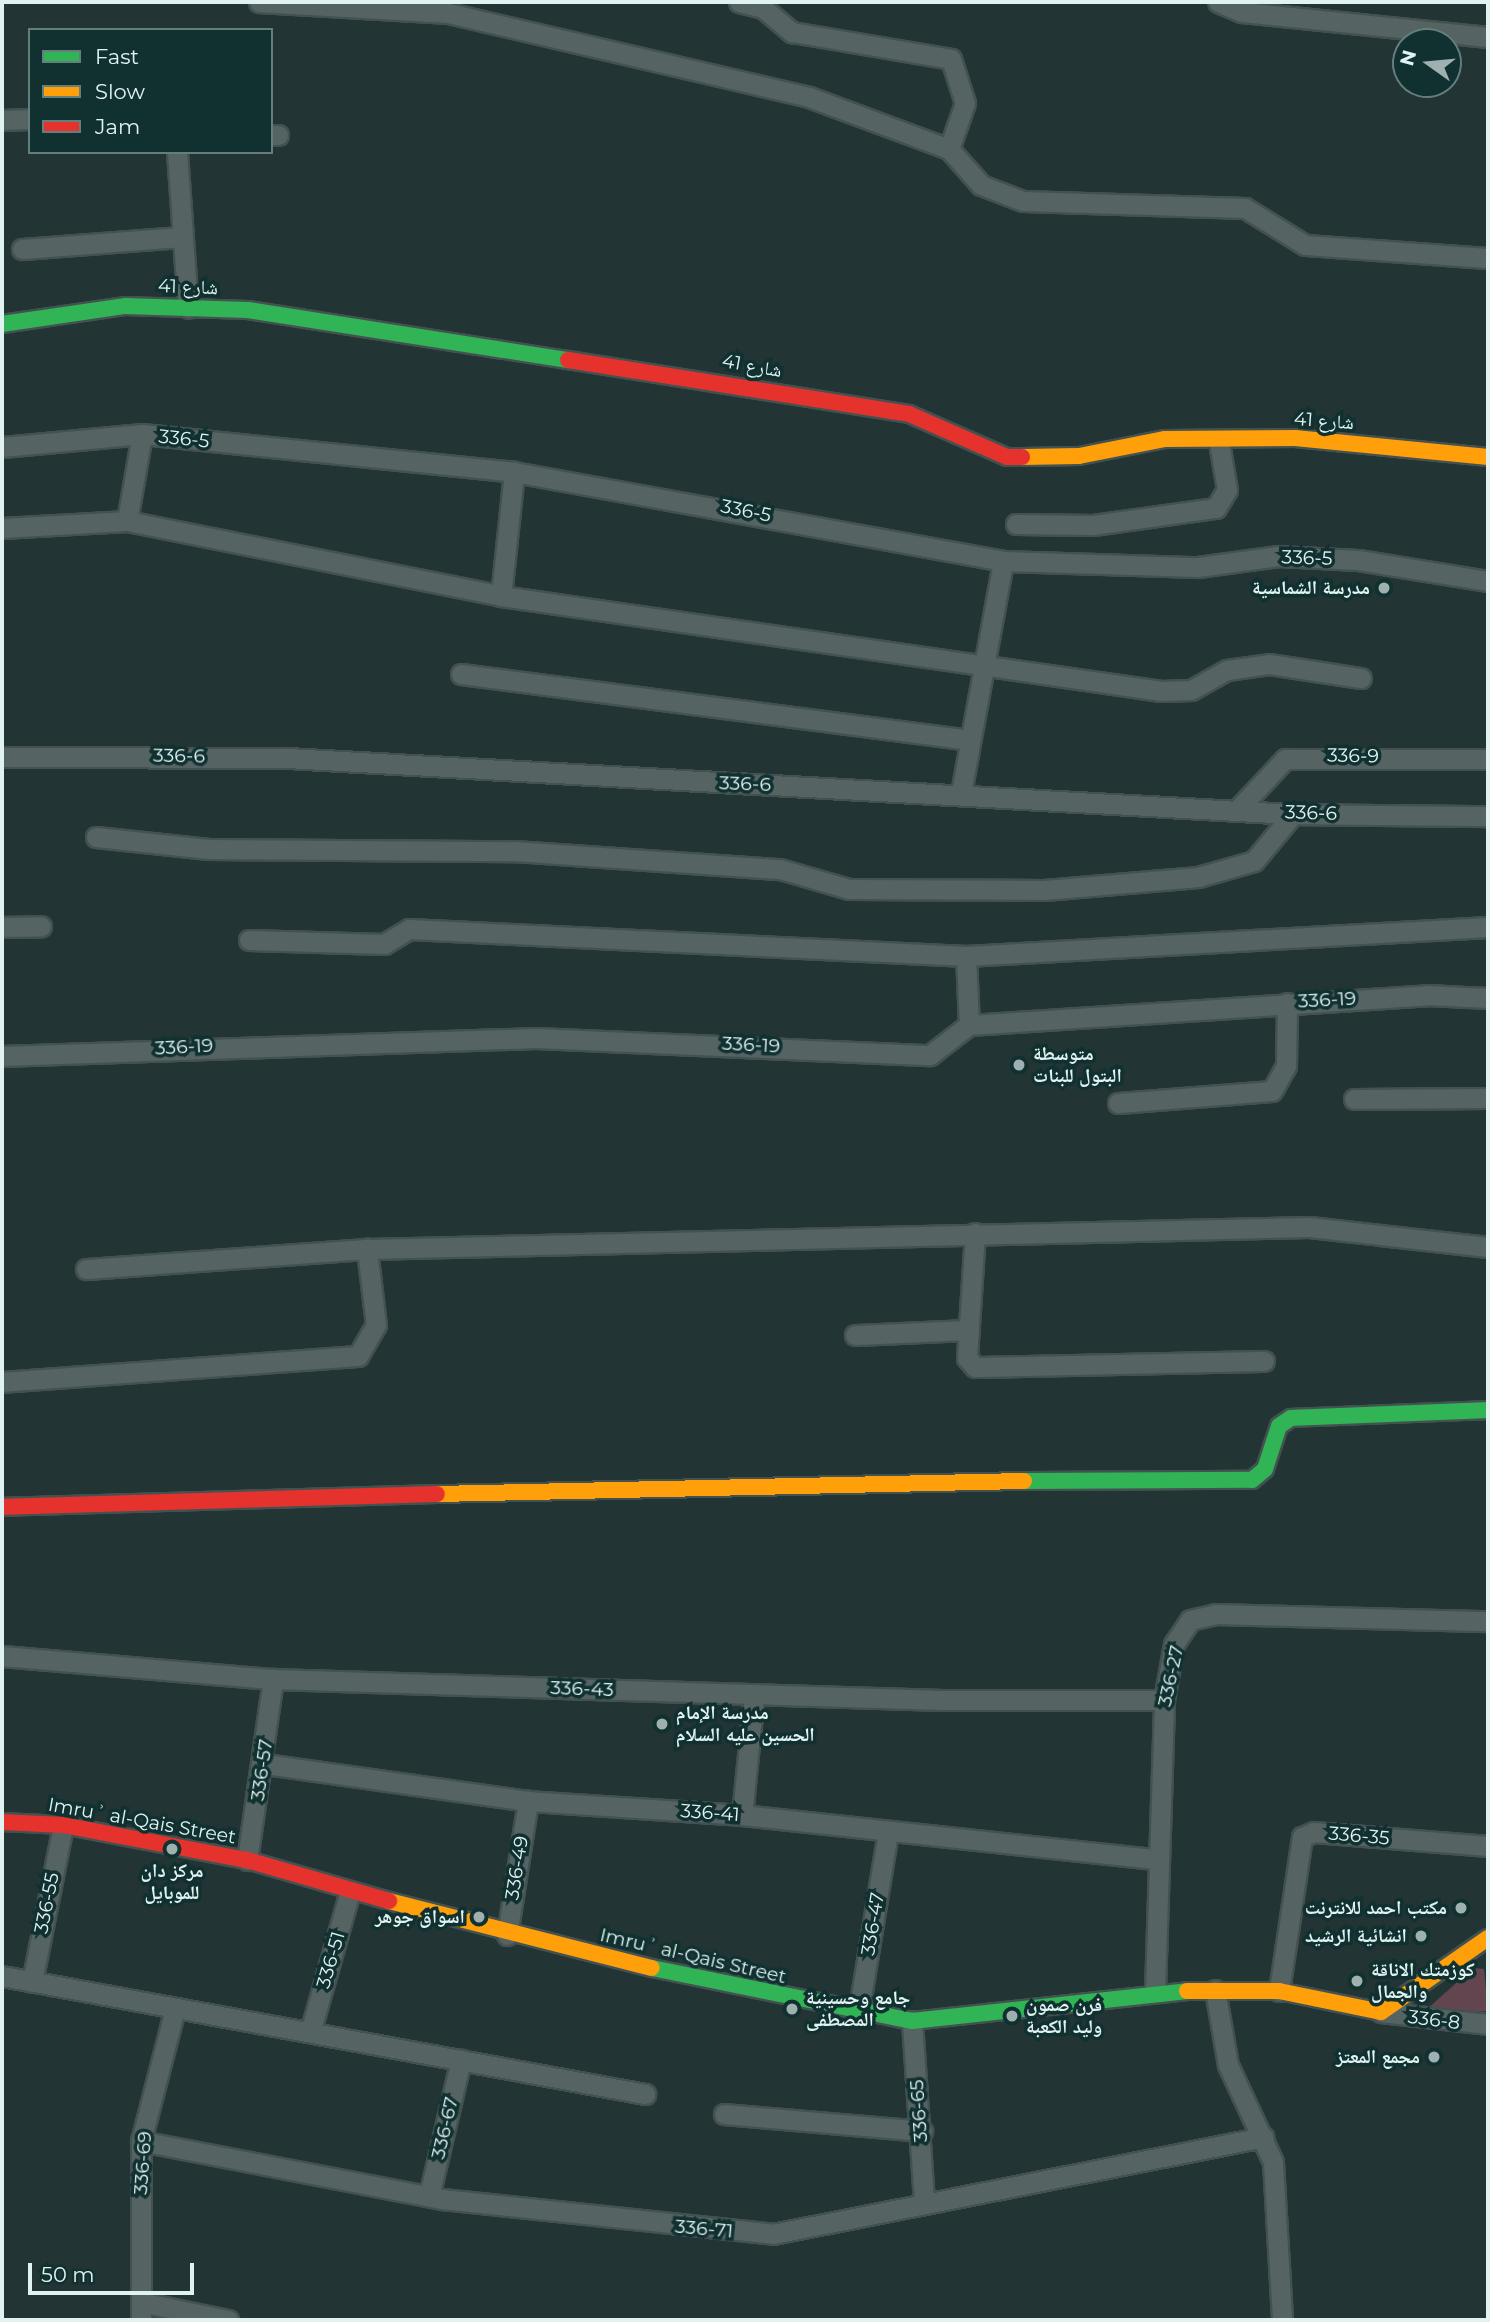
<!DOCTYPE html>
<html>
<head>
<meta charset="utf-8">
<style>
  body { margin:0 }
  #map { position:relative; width:1490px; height:2322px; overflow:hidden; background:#233434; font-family:Montserrat,"Noto Naskh Arabic",sans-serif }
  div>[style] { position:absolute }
  .green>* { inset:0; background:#62454e }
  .roads { filter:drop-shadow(2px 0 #435151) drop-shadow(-2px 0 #435151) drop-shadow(0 2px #435151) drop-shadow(0 -2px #435151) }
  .street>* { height:19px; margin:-9.5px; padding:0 9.5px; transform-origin:9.5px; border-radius:9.5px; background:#556363 }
  .fast>* { height:16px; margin:-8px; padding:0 8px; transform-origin:8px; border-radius:8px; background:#30b455 }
  .slow>* { height:16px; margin:-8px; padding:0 8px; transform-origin:8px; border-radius:8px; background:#ff9f0a }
  .jam>* { height:16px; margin:-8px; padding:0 8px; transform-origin:8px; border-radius:8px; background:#e5322d }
  .dots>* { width:19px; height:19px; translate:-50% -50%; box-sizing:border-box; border:4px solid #113131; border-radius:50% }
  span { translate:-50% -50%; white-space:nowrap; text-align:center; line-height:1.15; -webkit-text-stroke:7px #113131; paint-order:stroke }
  .street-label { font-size:19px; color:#e1f2f2 }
  .poi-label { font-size:19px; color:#e1f2f2; font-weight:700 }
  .right { translate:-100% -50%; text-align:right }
  .left { translate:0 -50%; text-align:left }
  .frame { position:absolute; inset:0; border:4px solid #e1f2f2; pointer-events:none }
  .legend { position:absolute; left:28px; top:28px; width:245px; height:126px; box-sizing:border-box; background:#113131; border:2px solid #647e7e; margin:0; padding:9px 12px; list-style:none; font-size:21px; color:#e1f2f2 }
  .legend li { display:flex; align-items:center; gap:14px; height:35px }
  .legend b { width:35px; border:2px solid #647e7e }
  .north { position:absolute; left:1392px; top:28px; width:70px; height:70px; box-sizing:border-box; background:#113131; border:2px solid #647e7e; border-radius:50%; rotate:285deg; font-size:19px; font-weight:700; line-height:28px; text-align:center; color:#e1f2f2 }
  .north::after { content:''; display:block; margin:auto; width:24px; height:32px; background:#9eb0b0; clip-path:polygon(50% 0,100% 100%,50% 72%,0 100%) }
  .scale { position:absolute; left:28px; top:2263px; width:166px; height:32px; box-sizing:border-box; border:4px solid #e1f2f2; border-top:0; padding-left:9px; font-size:21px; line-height:24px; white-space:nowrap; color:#e1f2f2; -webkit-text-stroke:5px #113131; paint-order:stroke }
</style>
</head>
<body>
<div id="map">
  <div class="green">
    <div style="clip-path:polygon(1473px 1968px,1484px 1969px,1488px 2011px,1435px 2016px,1427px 2009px)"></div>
  </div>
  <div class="roads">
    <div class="street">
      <div style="left:259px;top:2px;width:189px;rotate:3.3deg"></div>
      <div style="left:448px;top:13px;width:371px;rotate:13.1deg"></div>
      <div style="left:809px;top:97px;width:149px;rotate:20.4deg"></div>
      <div style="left:949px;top:149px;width:48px;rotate:48.4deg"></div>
      <div style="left:981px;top:185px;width:45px;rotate:20.9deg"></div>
      <div style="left:1023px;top:201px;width:222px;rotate:1.8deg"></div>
      <div style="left:1245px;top:208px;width:70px;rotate:31.7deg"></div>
      <div style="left:1305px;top:245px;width:183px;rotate:4.1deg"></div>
      <div style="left:739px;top:2px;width:25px;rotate:14deg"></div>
      <div style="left:763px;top:8px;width:38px;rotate:40deg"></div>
      <div style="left:792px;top:32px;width:161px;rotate:9.6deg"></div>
      <div style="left:951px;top:59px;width:46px;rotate:72.3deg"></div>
      <div style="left:965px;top:103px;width:49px;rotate:109.2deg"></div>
      <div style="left:1218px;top:2px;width:26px;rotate:23deg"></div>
      <div style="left:1242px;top:12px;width:247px;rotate:5.8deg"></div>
      <div style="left:2px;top:120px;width:28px;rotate:-2deg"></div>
      <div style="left:271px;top:135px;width:7px"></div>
      <div style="left:177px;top:152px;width:156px;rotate:86deg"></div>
      <div style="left:22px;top:249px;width:160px;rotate:-4.3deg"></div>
      <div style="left:2px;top:447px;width:141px;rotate:-5.3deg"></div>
      <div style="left:142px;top:434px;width:374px;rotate:5.8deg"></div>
      <div style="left:514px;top:472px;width:497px;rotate:10.3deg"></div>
      <div style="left:1003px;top:561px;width:195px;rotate:1.8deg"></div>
      <div style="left:1198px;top:567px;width:81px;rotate:-7.8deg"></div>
      <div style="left:1278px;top:556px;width:80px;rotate:2.9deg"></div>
      <div style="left:1358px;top:560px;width:132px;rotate:9.2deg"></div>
      <div style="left:127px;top:521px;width:88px;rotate:-80.2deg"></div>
      <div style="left:1016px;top:524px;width:77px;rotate:0.7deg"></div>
      <div style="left:1093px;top:525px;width:124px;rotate:-7.9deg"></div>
      <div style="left:1216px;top:508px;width:21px;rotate:-59deg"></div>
      <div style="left:1227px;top:490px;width:49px;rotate:-99.5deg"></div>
      <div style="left:2px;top:528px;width:125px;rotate:-3.2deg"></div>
      <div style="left:127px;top:521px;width:381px;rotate:11.3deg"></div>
      <div style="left:501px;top:596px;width:667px;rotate:8.19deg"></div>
      <div style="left:1161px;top:691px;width:30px;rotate:-2deg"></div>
      <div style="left:1191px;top:690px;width:41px;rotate:-29.1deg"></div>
      <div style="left:1227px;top:670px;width:42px;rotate:-8.1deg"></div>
      <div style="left:1269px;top:664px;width:93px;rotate:8.7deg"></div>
      <div style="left:501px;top:596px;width:125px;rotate:-84deg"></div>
      <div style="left:461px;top:674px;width:513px;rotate:7.39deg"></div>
      <div style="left:2px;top:757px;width:285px;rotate:0.2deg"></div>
      <div style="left:287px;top:758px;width:1008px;rotate:3.19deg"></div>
      <div style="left:1293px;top:814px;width:195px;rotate:0.6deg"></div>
      <div style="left:961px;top:793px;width:236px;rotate:-79.7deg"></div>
      <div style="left:1239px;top:808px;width:67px;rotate:-46.8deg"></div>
      <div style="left:1285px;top:759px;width:203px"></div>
      <div style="left:96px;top:837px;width:113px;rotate:6.1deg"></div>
      <div style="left:208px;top:849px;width:306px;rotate:0.4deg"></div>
      <div style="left:514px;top:851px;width:267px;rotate:3.9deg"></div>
      <div style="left:780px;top:869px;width:72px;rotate:16.2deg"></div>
      <div style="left:849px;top:889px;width:195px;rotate:0.3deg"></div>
      <div style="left:1044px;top:890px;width:155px;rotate:-4.8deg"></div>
      <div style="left:1198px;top:877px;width:58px;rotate:-15.9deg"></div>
      <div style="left:1254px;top:861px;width:61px;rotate:-50.3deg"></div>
      <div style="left:2px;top:927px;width:39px;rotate:-1deg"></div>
      <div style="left:249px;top:940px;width:135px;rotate:1.7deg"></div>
      <div style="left:384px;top:944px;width:29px;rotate:-31deg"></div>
      <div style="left:409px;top:929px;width:558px;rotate:2.78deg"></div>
      <div style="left:966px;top:956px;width:523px;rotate:-3.18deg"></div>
      <div style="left:966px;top:956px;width:69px;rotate:87.5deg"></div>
      <div style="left:2px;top:1056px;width:534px;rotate:-1.93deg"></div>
      <div style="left:536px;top:1038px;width:394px;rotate:2.5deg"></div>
      <div style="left:930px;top:1055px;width:49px;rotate:-37.6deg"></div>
      <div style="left:969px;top:1025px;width:460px;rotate:-3.7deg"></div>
      <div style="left:1428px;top:995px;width:60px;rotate:2.9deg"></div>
      <div style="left:1354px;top:1099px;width:134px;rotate:-0.4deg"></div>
      <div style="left:1118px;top:1103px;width:154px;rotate:-4.5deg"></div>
      <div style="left:1272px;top:1091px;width:29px;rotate:-61deg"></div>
      <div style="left:1286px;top:1066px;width:63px;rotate:-89.1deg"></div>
      <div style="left:975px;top:1233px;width:125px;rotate:93.7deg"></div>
      <div style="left:967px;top:1358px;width:12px;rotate:48deg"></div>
      <div style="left:975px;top:1367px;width:289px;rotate:-1.2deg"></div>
      <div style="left:86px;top:1269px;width:282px;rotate:-4.1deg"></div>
      <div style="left:367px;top:1249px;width:942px;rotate:-1.34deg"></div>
      <div style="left:1309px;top:1227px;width:180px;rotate:6.4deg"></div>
      <div style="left:855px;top:1335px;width:114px;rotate:-2.5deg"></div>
      <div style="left:2px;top:1382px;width:357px;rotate:-4.2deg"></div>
      <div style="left:358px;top:1356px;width:36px;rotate:-60deg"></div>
      <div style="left:376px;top:1325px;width:77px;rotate:-96.8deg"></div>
      <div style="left:2px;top:1656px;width:272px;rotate:4.9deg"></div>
      <div style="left:273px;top:1679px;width:670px;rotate:1.8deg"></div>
      <div style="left:943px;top:1700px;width:221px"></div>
      <div style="left:265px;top:1764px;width:266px;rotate:8deg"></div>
      <div style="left:528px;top:1801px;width:214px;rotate:3.7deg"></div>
      <div style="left:742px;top:1815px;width:415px;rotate:6.1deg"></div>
      <div style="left:742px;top:1815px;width:121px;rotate:-84.3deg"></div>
      <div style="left:247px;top:1860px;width:183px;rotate:-81.8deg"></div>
      <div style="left:507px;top:1935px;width:136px;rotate:-81.1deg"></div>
      <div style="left:2px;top:1976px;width:654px;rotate:10.4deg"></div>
      <div style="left:32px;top:1982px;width:160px;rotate:-78.8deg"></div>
      <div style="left:1215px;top:1990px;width:76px;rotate:80.2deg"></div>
      <div style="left:1228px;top:2065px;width:107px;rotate:65.1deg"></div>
      <div style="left:1273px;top:2162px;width:158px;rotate:86.7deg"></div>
      <div style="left:1155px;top:1991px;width:291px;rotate:-88.2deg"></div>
      <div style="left:1164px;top:1700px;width:57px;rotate:-79.9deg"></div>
      <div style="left:1174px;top:1644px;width:29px;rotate:-56deg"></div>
      <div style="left:1190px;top:1620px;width:26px;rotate:-13deg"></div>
      <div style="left:1215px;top:1614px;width:273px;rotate:1.5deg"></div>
      <div style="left:1279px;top:1991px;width:156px;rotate:-81.5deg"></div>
      <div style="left:1302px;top:1837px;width:13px;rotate:-23deg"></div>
      <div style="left:1314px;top:1832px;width:175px;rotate:4.6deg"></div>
      <div style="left:1381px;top:2012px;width:108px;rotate:6.4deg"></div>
      <div style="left:858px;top:2015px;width:185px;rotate:-80.7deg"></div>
      <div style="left:912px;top:2021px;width:181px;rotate:86.2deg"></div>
      <div style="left:311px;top:2029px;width:143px;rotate:-74.2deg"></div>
      <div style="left:724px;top:2114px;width:199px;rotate:4.9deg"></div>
      <div style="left:141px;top:2141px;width:307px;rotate:10.9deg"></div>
      <div style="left:442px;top:2199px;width:333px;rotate:6deg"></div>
      <div style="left:773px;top:2234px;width:500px;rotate:-11.18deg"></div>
      <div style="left:429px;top:2196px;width:140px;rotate:-76.8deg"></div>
      <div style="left:145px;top:2303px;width:85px;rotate:11.6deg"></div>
      <div style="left:141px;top:2320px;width:179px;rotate:-90deg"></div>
      <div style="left:141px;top:2141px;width:136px;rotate:-75.6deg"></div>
    </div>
    <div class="fast">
      <div style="left:2px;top:324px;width:125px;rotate:-8.3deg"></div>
      <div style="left:126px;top:306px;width:122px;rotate:1.9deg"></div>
      <div style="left:248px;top:310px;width:324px;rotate:8.9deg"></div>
      <div style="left:1024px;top:1481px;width:228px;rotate:-0.3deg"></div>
      <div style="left:1252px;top:1480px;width:17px;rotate:-40deg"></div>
      <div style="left:1265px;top:1469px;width:45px;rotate:-72deg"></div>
      <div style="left:1279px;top:1426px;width:14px;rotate:-34deg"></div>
      <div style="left:1291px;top:1418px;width:197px;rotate:-2.3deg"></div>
      <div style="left:652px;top:1968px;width:265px;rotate:11.5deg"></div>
      <div style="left:912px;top:2021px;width:277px;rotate:-6.2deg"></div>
    </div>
    <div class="slow">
      <div style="left:1022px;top:457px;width:57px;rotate:-1deg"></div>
      <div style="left:1079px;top:456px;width:88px;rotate:-11.2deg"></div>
      <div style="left:1165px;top:439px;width:130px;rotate:-0.4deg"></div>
      <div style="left:1295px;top:438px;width:194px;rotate:5.6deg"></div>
      <div style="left:437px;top:1494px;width:587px;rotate:-1.27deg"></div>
      <div style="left:389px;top:1901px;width:271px;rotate:14.3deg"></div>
      <div style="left:1187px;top:1991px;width:92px"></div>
      <div style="left:1279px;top:1991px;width:104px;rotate:11.6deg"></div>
      <div style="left:1381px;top:2012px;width:130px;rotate:-34.7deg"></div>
    </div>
    <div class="jam">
      <div style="left:568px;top:360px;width:345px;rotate:9deg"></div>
      <div style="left:909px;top:414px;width:107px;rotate:23.7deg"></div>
      <div style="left:1007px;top:457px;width:15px"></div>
      <div style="left:2px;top:1507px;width:435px;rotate:-1.7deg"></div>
      <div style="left:2px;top:1822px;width:61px;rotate:2.8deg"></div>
      <div style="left:63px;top:1825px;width:187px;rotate:10.8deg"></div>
      <div style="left:247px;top:1860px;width:148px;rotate:16.1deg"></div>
    </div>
  </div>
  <div class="dots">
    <div style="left:1384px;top:588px;background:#9eb0b0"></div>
    <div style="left:1019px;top:1065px;background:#9eb0b0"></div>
    <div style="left:662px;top:1724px;background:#9eb0b0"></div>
    <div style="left:172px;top:1849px;background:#9eb0b0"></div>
    <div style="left:1461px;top:1908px;background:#9eb0b0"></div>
    <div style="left:479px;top:1917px;background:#9eb0b0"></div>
    <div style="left:1421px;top:1936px;background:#9eb0b0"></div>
    <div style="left:1357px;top:1981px;background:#9eb0b0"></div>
    <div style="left:792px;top:2009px;background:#9eb0b0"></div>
    <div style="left:1012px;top:2016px;background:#9eb0b0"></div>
    <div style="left:1434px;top:2057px;background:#9eb0b0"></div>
  </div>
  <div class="street-label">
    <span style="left:188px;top:287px;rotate:2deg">شارع 41</span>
    <span style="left:752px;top:366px;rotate:10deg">شارع 41</span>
    <span style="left:1324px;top:421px;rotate:4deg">شارع 41</span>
    <span style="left:184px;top:439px;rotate:6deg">336-5</span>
    <span style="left:746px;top:511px;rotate:11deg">336-5</span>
    <span style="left:1307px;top:558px;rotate:2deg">336-5</span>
    <span style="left:179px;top:756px;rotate:1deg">336-6</span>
    <span style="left:1353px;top:756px;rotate:1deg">336-9</span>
    <span style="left:745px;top:784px;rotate:2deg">336-6</span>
    <span style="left:1311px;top:813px;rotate:2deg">336-6</span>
    <span style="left:1327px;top:1000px;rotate:-3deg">336-19</span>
    <span style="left:751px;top:1045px;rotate:3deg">336-19</span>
    <span style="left:184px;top:1047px;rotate:-3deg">336-19</span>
    <span style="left:1171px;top:1676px;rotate:-78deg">336-27</span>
    <span style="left:582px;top:1689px;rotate:2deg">336-43</span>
    <span style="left:262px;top:1770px;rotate:-82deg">336-57</span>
    <span style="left:710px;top:1813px;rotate:4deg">336-41</span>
    <span style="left:142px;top:1821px;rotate:10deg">Imruʾ al-Qais Street</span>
    <span style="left:1359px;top:1836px;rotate:5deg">336-35</span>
    <span style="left:517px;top:1868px;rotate:-81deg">336-49</span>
    <span style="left:47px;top:1903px;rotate:-79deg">336-55</span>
    <span style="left:873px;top:1924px;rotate:-81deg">336-47</span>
    <span style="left:693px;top:1956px;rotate:13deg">Imruʾ al-Qais Street</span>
    <span style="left:331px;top:1960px;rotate:-74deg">336-51</span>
    <span style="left:1434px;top:2020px;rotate:7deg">336-8</span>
    <span style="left:919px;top:2111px;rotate:-94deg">336-65</span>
    <span style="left:445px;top:2128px;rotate:-77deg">336-67</span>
    <span style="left:143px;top:2163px;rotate:-86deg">336-69</span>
    <span style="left:704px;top:2229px;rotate:5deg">336-71</span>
  </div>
  <div class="poi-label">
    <span class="right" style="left:1370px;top:588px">مدرسة الشماسية</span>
    <span class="left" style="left:1033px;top:1065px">متوسطة<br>البتول للبنات</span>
    <span class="left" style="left:676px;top:1724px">مدرسة الإمام<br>الحسين عليه السلام</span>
    <span style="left:172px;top:1882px">مركز دان<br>للموبايل</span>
    <span class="right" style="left:1447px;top:1908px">مكتب احمد للانترنت</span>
    <span class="right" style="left:465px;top:1917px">اسواق جوهر</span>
    <span class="right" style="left:1407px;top:1936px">انشائية الرشيد</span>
    <span class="left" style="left:1371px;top:1981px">كوزمتك الاناقة<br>والجمال</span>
    <span class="left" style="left:806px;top:2009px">جامع وحسينية<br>المصطفى</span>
    <span class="left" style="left:1026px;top:2016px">فرن صمون<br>وليد الكعبة</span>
    <span class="right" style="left:1420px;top:2057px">مجمع المعتز</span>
  </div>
  <div class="frame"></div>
  <ul class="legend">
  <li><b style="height:9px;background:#30b455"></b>Fast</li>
  <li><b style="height:9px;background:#ff9f0a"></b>Slow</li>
  <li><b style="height:9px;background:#e5322d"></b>Jam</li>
  </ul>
  <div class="north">N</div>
  <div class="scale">50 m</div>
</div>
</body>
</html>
